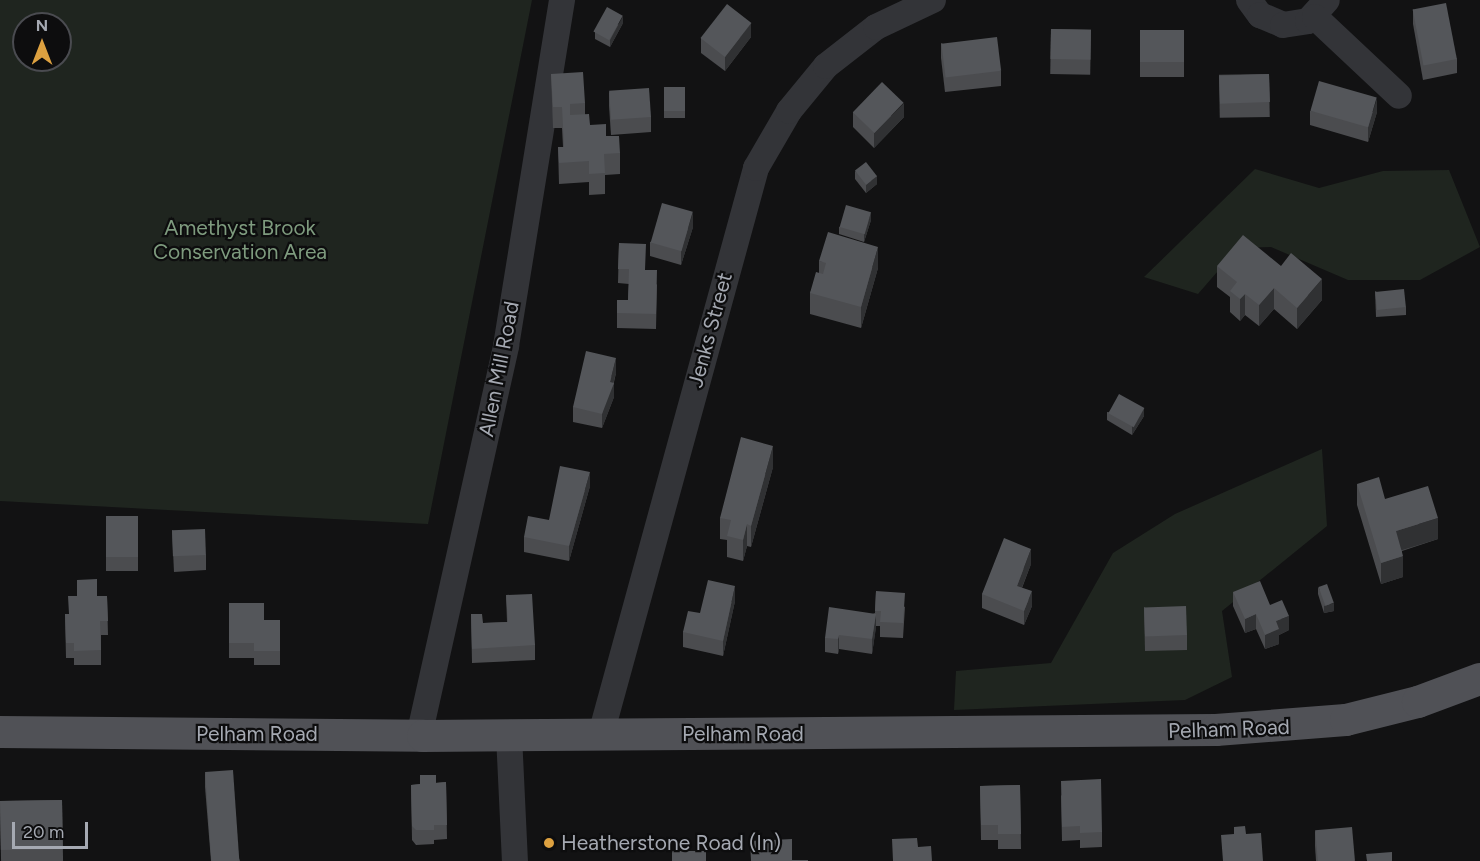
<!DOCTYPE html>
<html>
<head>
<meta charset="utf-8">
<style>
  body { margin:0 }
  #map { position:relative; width:1480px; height:861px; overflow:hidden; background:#121213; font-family:Figtree,sans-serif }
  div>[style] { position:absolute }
  .green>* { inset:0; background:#1f251f }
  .minor>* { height:26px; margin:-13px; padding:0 13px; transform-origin:13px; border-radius:13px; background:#333438 }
  .major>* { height:32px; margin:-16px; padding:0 16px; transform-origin:16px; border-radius:16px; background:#505156 }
  .wall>* { inset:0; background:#4b4c4f; transform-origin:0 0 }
  .shaded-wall>* { inset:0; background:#303133 }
  .building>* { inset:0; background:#54565a; transform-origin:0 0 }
  .dots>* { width:16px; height:16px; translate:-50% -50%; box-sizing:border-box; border:3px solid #0d0d0e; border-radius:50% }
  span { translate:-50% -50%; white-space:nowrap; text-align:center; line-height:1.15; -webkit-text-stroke:4.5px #0d0d0e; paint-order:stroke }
  .park-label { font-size:21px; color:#7e9b7e }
  .street-label { font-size:21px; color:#a5a9b2 }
  .poi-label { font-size:21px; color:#a5a9b2 }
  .left { translate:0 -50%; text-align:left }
  .north { position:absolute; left:12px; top:12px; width:60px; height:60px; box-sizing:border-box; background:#0d0d0e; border:2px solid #4a4b50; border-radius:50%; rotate:0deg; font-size:16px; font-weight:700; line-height:24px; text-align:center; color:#a5a9b2 }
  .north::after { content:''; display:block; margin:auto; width:21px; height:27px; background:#dda140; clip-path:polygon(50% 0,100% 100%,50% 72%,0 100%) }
  .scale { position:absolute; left:12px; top:822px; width:76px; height:27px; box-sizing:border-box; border:3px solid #a5a9b2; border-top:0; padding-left:8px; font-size:18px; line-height:21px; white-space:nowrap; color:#a5a9b2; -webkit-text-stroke:4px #0d0d0e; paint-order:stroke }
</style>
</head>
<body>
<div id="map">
  <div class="green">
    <div style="clip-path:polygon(evenodd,0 0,532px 0,428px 524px,0 501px,0 0,24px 24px,60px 24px,60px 60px,24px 60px,24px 24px)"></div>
    <div style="clip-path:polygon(1255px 169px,1319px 188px,1383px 171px,1449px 170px,1480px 247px,1420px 280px,1348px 280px,1271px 247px,1238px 248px,1198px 294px,1144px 277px)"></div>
    <div style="clip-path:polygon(1322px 449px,1327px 526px,1222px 611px,1232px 677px,1185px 700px,954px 710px,956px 671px,1051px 663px,1113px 553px,1175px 514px)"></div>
  </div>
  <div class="minor">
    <div style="left:1249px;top:0;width:19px;rotate:54deg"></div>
    <div style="left:1260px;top:15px;width:25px;rotate:23deg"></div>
    <div style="left:1283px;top:25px;width:25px;rotate:-9deg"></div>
    <div style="left:1308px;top:21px;width:28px;rotate:-48deg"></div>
    <div style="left:1315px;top:17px;width:115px;rotate:43.2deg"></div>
    <div style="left:601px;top:734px;width:587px;rotate:-74.68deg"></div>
    <div style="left:756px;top:168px;width:66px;rotate:-59.9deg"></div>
    <div style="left:789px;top:111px;width:58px;rotate:-50.6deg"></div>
    <div style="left:826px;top:66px;width:63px;rotate:-38deg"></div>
    <div style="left:876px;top:27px;width:63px;rotate:-25.3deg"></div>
    <div style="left:509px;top:735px;width:126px;rotate:87.3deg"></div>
    <div style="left:419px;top:736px;width:400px;rotate:-77.4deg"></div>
    <div style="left:506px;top:346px;width:351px;rotate:-80.8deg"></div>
  </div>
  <div class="major">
    <div style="left:0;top:732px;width:423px;rotate:0.5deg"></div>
    <div style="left:423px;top:736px;width:793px;rotate:-0.43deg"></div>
    <div style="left:1216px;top:730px;width:130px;rotate:-4.4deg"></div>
    <div style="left:1346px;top:720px;width:74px;rotate:-14deg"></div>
    <div style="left:1418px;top:702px;width:66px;rotate:-20.4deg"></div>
  </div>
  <div class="wall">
    <div style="clip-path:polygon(1413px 9px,1457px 59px,1457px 73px,1423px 80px,1413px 24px)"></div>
    <div style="clip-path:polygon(623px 23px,610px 47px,595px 39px,595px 32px)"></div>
    <div style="left:1051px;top:29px;width:40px;height:45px;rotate:1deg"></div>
    <div style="left:1184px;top:30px;width:47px;height:44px;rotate:90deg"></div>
    <div style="clip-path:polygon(751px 37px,725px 71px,701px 53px,701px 38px)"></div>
    <div style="clip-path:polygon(941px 43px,1001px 71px,1001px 86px,945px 92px,941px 58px)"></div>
    <div style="clip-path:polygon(551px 74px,585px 103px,585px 114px,590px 125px,606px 136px,620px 153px,620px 174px,605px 175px,605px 194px,589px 195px,589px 182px,559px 184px,558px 147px,563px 147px,562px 128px,553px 128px)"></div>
    <div style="left:1269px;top:74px;width:43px;height:50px;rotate:89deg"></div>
    <div style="left:664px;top:87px;width:21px;height:31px"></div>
    <div style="clip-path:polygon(609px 92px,651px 117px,651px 132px,611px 135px,609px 106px)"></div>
    <div style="clip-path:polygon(1310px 111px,1377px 112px,1368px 142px,1310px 125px)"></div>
    <div style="clip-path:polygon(853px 112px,904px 117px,874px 148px,853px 127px)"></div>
    <div style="clip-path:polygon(855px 171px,877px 184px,866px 193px,855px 179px)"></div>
    <div style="clip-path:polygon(871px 220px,864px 242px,839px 234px,839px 227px)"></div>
    <div style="clip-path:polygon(693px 227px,681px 265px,650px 256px,650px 242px)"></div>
    <div style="clip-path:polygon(619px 243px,645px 270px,657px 285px,656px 329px,617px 328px,617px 300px,628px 300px,629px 284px,618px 283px)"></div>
    <div style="clip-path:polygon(819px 261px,878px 268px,861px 328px,810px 314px,810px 293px,819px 273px)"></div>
    <div style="clip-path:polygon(1217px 266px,1322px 300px,1297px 329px,1274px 309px,1259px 326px,1245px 315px,1240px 321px,1230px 312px,1230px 297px,1217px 287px)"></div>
    <div style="clip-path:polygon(1375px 291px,1406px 307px,1406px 315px,1376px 317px)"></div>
    <div style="clip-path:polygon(616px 373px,614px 382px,614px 397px,602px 428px,573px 422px,573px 407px)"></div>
    <div style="clip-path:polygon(1107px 412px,1144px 416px,1132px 435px,1107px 420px)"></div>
    <div style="clip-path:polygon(773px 467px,751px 547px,747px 546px,743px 561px,727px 557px,727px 540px,720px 539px,720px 518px)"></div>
    <div style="clip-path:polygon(1357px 484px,1385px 499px,1438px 539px,1402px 551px,1403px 577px,1381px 584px,1357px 505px)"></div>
    <div style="clip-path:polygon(590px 486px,569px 561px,524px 552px,524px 537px,549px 520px)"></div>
    <div style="left:106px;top:516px;width:32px;height:55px"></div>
    <div style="clip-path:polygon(172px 530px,206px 555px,206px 570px,174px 572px)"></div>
    <div style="clip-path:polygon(1031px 564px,1022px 588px,1032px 606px,1024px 625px,982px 608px,982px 594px)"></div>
    <div style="clip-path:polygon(1318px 587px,1334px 611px,1324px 613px,1318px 594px)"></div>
    <div style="clip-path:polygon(876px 591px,905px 607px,903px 638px,880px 637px,880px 626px,876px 626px,872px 654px,839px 649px,838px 654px,825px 652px,825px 638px,875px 613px)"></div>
    <div style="clip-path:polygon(1233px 592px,1270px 605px,1289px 630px,1279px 635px,1279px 644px,1265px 649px,1256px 629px,1245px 633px,1233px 606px)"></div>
    <div style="clip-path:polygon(506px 595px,535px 645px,535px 660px,472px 663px,471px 614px,483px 623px,507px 622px)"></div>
    <div style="clip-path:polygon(97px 596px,107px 596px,108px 635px,101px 635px,101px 665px,74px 665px,74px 658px,66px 658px,65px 614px,69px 614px)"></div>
    <div style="clip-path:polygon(735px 601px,723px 656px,683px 647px,683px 632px,700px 613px)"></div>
    <div style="clip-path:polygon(229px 603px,264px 620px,280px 620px,280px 665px,254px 665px,254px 658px,229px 658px)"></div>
    <div style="clip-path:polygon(1144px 607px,1187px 635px,1187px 650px,1145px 651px)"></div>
    <div style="clip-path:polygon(205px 772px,240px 861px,211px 861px,205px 787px)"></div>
    <div style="clip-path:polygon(446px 782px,447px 839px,434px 840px,434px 844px,416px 845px,412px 840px,411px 785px)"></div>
    <div style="clip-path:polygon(1020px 785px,1021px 849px,998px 849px,998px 840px,981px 840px,980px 786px)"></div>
    <div style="clip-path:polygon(1061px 795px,1102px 832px,1102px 847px,1080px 848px,1080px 840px,1062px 841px)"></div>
    <div style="left:62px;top:800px;width:61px;height:62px;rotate:89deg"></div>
    <div style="clip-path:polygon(1315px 831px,1355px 861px,1316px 861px,1315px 846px)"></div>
  </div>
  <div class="shaded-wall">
    <div style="clip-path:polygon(623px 16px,623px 23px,610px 47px,610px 40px)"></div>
    <div style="clip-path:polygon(751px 23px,751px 37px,725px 71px,725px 57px)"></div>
    <div style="clip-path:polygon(1377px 98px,1377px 112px,1368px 142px,1368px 127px)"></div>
    <div style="clip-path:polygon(904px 103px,904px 117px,874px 148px,874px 133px)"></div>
    <div style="clip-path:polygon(877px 176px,877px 184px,866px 193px,866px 185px)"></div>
    <div style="clip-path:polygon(693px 212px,693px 227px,681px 265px,681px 251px)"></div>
    <div style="clip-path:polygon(871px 212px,871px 220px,864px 242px,864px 234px)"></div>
    <div style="clip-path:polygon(878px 247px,878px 268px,861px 328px,861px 307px)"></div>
    <div style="clip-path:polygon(1322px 279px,1322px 300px,1297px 329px,1297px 308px)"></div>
    <div style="clip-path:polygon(1274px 288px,1274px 309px,1259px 326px,1259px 305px)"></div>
    <div style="clip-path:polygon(1245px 294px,1245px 315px,1240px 321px,1240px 299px)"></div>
    <div style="clip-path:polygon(616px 358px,616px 373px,612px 388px,614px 383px,614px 397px,602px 428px,602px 414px)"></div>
    <div style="clip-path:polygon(1144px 408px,1144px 416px,1132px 435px,1132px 427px)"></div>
    <div style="clip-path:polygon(773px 446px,773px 467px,751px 547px,751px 526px)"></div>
    <div style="clip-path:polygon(590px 472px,590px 486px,569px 561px,569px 546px)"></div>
    <div style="clip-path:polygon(1438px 518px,1438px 539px,1396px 552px,1396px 531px)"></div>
    <div style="clip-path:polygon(747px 524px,747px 546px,743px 561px,743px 540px)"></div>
    <div style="clip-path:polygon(1031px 549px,1031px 564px,1017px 600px,1017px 586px)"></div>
    <div style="clip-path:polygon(1403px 556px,1403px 577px,1381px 584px,1381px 563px)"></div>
    <div style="clip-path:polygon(735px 586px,735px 601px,723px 656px,723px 641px)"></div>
    <div style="clip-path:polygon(1032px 591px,1032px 606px,1024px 625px,1024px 611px)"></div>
    <div style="clip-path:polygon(1334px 603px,1334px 611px,1324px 613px,1324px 606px)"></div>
    <div style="clip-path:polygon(876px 614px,876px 628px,872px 654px,872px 639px)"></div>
    <div style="clip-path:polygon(1256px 614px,1256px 629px,1245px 633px,1245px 619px)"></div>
    <div style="clip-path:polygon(1289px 616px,1289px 630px,1279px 635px,1279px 644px,1265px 649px,1265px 635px,1276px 621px)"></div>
    <div style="clip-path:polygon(839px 635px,839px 649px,838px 654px,838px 639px)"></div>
  </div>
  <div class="building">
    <div style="left:1446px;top:3px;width:57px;height:34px;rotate:79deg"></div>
    <div style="left:727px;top:4px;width:31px;height:43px;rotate:38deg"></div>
    <div style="left:607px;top:7px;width:18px;height:28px;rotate:29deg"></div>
    <div style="left:1051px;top:29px;width:40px;height:30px;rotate:1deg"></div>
    <div style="left:1184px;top:30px;width:32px;height:44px;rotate:90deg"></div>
    <div style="left:997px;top:37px;width:34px;height:56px;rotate:83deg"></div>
    <div style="clip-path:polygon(583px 72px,585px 103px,570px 104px,570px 115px,589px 114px,590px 125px,606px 124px,606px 136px,619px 136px,620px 153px,604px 154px,605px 173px,589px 174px,589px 161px,559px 163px,558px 147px,564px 147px,562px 107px,553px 107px,551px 74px)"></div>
    <div style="left:1269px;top:74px;width:28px;height:50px;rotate:88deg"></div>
    <div style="left:1319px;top:81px;width:60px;height:31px;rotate:16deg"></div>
    <div style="left:882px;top:82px;width:30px;height:42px;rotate:44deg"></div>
    <div style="left:664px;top:87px;width:21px;height:24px"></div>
    <div style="left:649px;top:88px;width:29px;height:40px;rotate:86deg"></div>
    <div style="left:866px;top:162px;width:18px;height:14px;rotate:52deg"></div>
    <div style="left:662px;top:203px;width:32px;height:41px;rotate:16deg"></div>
    <div style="left:846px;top:205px;width:26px;height:23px;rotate:16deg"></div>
    <div style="clip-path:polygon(828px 232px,878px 247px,861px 307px,810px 293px,816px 272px,823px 274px,826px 263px,819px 261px)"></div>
    <div style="clip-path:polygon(1243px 235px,1281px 266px,1291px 253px,1322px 279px,1297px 308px,1274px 288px,1259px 305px,1245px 294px,1240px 299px,1230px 291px,1237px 282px,1217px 266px)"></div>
    <div style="clip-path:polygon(619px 243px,646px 244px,645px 270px,657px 270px,656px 314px,617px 313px,617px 300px,628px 300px,629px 269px,618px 269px)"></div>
    <div style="left:1404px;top:289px;width:18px;height:29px;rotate:84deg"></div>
    <div style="clip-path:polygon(586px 351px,616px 358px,610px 382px,614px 383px,602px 414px,573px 407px)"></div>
    <div style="left:1119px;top:394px;width:29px;height:22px;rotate:29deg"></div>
    <div style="clip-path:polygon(741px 437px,773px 446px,751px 526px,747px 524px,743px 540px,727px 536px,731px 520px,720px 518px)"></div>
    <div style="clip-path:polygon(560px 466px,590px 472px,569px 546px,524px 537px,528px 516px,549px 520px)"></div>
    <div style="clip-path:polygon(1379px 477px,1385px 499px,1428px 486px,1438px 518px,1396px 531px,1403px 556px,1381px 563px,1357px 484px)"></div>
    <div style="left:106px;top:516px;width:32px;height:41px"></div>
    <div style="left:205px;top:529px;width:26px;height:33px;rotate:88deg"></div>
    <div style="clip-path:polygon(1004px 538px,1031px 549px,1017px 586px,1032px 591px,1024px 611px,982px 594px)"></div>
    <div style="clip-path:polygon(97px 579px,97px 596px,107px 596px,108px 621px,100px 621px,101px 650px,74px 651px,74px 643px,66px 643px,65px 614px,69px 614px,68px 596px,77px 596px,77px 580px)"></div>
    <div style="clip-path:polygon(708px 580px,735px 586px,723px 641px,683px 632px,688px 611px,700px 613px)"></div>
    <div style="clip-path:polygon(1260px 581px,1270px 605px,1282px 600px,1289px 616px,1276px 621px,1279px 629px,1265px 635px,1256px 614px,1245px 619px,1233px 592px)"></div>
    <div style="left:1327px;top:584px;width:20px;height:9px;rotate:70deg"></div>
    <div style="clip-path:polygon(876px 591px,905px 593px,903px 623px,880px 622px,881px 611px,875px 611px)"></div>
    <div style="clip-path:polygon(532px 594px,535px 645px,472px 649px,471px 614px,482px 614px,483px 623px,508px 622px,506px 595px)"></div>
    <div style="clip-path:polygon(229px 603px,264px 603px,264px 620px,280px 620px,280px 651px,254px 651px,254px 643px,229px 643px)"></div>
    <div style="left:1186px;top:606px;width:29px;height:42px;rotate:88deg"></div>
    <div style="clip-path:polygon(829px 607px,876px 614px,872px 639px,839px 635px,838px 639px,825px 638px)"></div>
    <div style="left:233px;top:770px;width:91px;height:28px;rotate:86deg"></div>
    <div style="clip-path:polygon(420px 775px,436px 775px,436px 783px,446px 782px,447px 825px,434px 825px,434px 830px,416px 830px,412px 826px,411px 785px,420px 784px)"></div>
    <div style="clip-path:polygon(1101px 779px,1102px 832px,1080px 833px,1080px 826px,1062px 827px,1061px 781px)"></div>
    <div style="clip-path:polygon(1020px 785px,1021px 834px,998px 834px,998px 825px,981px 825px,980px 786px)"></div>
    <div style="left:62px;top:800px;width:49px;height:62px;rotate:89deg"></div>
    <div style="clip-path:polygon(1245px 826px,1246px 834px,1261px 833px,1263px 861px,1223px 861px,1221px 835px,1234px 834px,1234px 827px)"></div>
    <div style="left:1352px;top:827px;width:34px;height:37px;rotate:85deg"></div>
    <div style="clip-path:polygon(917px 838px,918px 847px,931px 846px,932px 861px,893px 861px,892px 839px)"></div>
    <div style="clip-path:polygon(792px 839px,792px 860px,808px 860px,808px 861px,751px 861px,750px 841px)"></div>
    <div style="left:672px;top:851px;width:34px;height:10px"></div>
    <div style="clip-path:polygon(1392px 852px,1392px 861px,1367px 861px,1366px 854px)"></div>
  </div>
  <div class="dots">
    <div style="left:549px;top:843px;background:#dda140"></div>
  </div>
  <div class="park-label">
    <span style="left:240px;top:240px">Amethyst Brook<br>Conservation Area</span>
  </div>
  <div class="street-label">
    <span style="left:710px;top:330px;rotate:-75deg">Jenks Street</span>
    <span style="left:499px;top:369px;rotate:-79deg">Allen Mill Road</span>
    <span style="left:1229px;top:729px;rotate:-2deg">Pelham Road</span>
    <span style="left:257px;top:734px">Pelham Road</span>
    <span style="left:743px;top:734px">Pelham Road</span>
  </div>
  <div class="poi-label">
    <span class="left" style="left:561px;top:843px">Heatherstone Road (In)</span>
  </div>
  <div class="north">N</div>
  <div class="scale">20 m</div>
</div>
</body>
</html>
